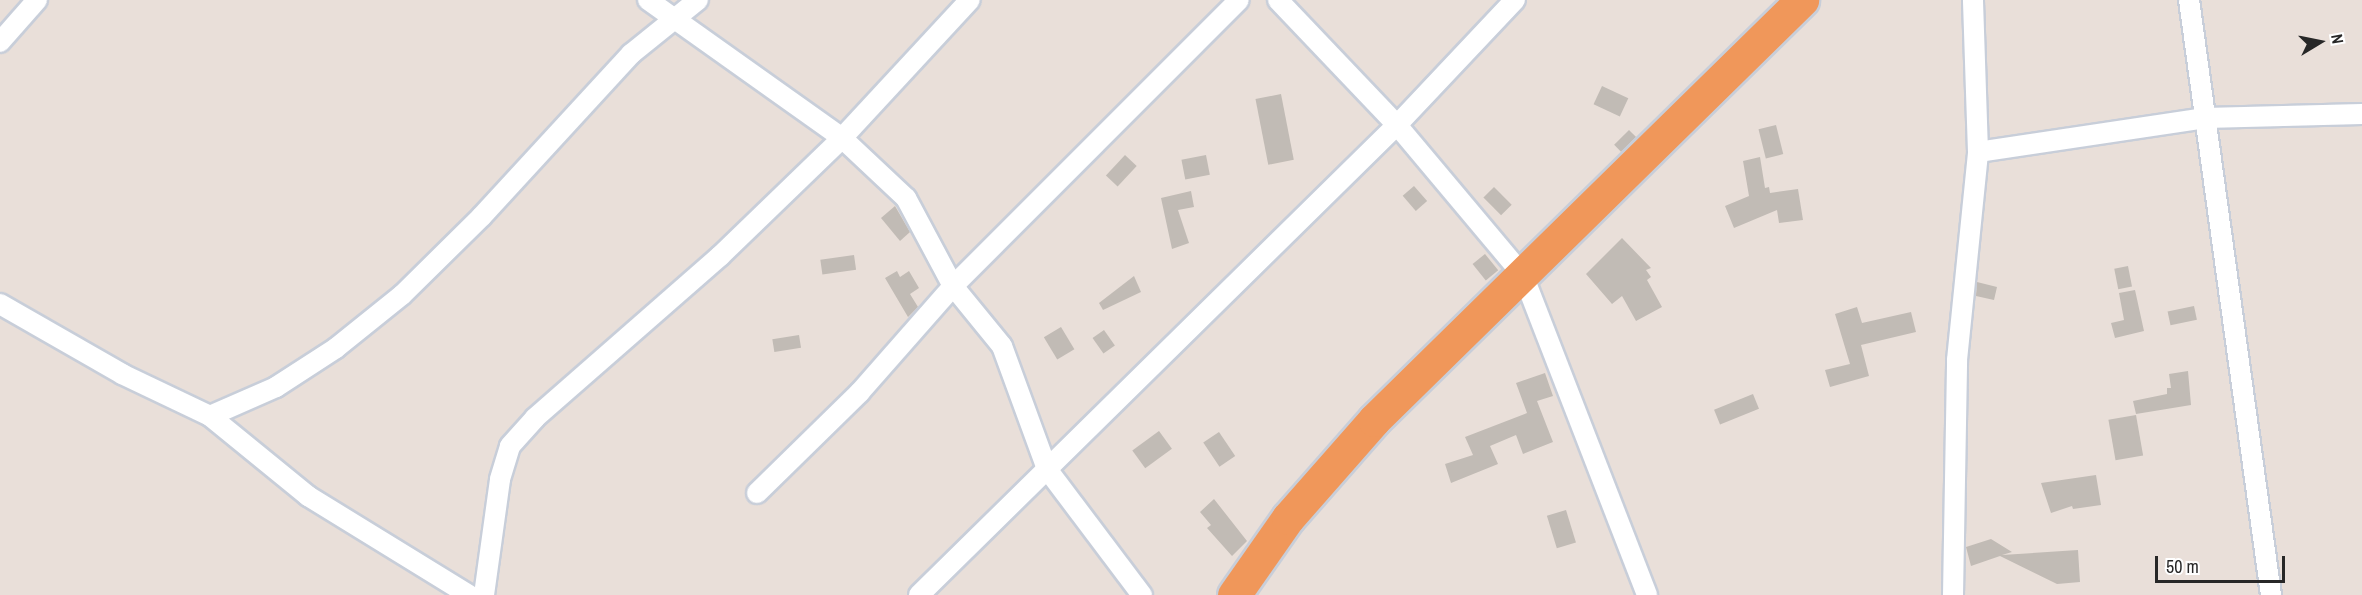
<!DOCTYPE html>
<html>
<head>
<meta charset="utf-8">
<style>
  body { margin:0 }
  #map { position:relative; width:2362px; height:595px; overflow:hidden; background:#e9dfd9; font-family:"Archivo Narrow",sans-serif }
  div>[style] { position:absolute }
  .building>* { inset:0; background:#c1bbb5; transform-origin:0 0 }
  .roads { filter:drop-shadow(2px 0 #c8ced9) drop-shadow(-2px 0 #c8ced9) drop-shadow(0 2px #c8ced9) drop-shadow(0 -2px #c8ced9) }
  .minor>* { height:20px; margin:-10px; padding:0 10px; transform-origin:10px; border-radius:10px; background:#fff }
  .trunk>* { height:33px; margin:-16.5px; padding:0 16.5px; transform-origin:16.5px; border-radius:16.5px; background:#f0975a }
  span { translate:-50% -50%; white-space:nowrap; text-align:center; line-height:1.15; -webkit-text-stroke:4.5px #fff; paint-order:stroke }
  .north { position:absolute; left:2290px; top:12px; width:60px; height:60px; -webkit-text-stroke:4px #fff; paint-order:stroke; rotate:80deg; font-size:16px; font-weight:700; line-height:24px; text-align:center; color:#272727 }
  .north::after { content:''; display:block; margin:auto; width:21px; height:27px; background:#272727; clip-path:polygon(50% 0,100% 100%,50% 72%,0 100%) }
  .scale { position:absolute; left:2155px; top:556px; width:130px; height:27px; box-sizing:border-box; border:3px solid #272727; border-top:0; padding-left:8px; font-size:18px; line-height:21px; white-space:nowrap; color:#272727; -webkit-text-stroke:4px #fff; paint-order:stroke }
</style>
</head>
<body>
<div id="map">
  <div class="building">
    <div style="left:1602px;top:86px;width:29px;height:20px;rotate:25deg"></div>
    <div style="left:1281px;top:94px;width:67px;height:26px;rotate:79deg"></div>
    <div style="left:1776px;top:125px;width:30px;height:18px;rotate:76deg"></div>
    <div style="left:1629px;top:130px;width:10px;height:21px;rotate:45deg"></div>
    <div style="left:1125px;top:155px;width:16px;height:28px;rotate:43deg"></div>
    <div style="left:1206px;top:155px;width:20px;height:25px;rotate:79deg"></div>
    <div style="clip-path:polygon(1760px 157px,1765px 188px,1769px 187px,1770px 193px,1798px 189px,1803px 220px,1779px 223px,1777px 210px,1734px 228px,1725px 206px,1749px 196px,1743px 161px)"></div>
    <div style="left:1414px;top:186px;width:20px;height:15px;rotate:49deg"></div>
    <div style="left:1494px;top:187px;width:25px;height:15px;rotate:45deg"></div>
    <div style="clip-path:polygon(1191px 191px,1194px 207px,1178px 210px,1189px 243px,1172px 249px,1161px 198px)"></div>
    <div style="clip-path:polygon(895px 206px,910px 232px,900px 241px,881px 218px)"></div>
    <div style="clip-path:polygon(1622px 238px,1651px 268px,1646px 270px,1651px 277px,1647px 280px,1662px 307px,1636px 321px,1622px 296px,1612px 304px,1586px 274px)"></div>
    <div style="left:1485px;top:254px;width:21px;height:16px;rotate:51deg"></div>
    <div style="left:854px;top:255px;width:15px;height:34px;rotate:82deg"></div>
    <div style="left:2128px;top:266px;width:21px;height:14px;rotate:79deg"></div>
    <div style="clip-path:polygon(897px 271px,900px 277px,909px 271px,919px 288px,910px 294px,918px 307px,908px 317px,885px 278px)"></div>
    <div style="clip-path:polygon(1134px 276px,1141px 292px,1103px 310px,1099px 303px)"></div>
    <div style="clip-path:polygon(1977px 282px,1997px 287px,1994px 300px,1976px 296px)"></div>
    <div style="clip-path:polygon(2135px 290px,2144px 331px,2115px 338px,2111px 323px,2124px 320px,2119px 293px)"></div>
    <div style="left:2194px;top:306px;width:14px;height:27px;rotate:78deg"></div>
    <div style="clip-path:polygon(1857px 307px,1862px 323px,1911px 312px,1916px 332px,1861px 345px,1869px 376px,1830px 387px,1825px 370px,1850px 364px,1835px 314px)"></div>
    <div style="left:1061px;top:327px;width:26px;height:20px;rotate:59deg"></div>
    <div style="left:1104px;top:330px;width:19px;height:14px;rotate:55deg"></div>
    <div style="left:799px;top:335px;width:13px;height:27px;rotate:81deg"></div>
    <div style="clip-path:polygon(2188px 371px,2191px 405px,2136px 414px,2133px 401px,2167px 394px,2167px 388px,2171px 388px,2169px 374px)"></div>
    <div style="clip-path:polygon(1545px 373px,1553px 396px,1537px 401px,1553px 442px,1523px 454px,1516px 435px,1490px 446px,1498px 464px,1451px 483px,1445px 464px,1473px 455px,1465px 437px,1527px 413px,1516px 383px)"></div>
    <div style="left:1753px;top:394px;width:16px;height:42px;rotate:68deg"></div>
    <div style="left:2136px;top:415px;width:41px;height:28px;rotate:80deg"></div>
    <div style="left:1159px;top:431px;width:22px;height:33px;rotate:54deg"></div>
    <div style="left:1219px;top:432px;width:29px;height:19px;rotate:56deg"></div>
    <div style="clip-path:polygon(2096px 475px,2101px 505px,2073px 509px,2072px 506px,2051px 513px,2041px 483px)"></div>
    <div style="clip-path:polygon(1214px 499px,1247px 541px,1232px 556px,1207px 528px,1211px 525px,1200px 512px)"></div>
    <div style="left:1566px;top:510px;width:34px;height:20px;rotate:73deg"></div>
    <div style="clip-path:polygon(1991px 539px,2012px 552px,2002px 555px,2078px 550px,2080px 582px,2057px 584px,2000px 556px,1971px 566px,1966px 547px)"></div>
  </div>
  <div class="roads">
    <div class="minor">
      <div style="left:648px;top:0;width:238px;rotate:35.4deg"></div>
      <div style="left:842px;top:138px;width:88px;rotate:43.2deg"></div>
      <div style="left:906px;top:198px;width:100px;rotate:61.9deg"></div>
      <div style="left:953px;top:286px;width:77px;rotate:50.8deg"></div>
      <div style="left:1002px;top:346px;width:131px;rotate:69.9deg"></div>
      <div style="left:1047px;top:469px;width:158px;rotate:53deg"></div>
      <div style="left:1278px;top:0;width:173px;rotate:46.4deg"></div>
      <div style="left:1397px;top:125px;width:196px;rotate:50deg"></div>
      <div style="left:1523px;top:275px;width:343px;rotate:68.8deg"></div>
      <div style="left:2189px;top:0;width:601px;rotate:82.15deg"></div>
      <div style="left:0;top:42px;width:56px;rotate:-48.6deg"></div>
      <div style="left:1978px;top:152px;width:230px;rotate:-8.5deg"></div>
      <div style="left:2205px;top:118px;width:157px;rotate:-1.5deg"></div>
      <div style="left:0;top:304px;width:141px;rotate:29.8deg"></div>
      <div style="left:122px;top:374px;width:98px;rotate:25.5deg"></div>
      <div style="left:210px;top:416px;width:127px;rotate:39.2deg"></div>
      <div style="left:308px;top:496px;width:189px;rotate:31.6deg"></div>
      <div style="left:210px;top:416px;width:72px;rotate:-23.7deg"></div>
      <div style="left:276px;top:387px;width:72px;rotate:-33deg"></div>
      <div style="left:336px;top:348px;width:85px;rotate:-38.8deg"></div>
      <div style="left:402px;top:295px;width:112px;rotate:-44.6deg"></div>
      <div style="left:482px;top:216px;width:220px;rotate:-47.4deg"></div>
      <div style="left:631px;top:54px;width:86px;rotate:-38.9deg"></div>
      <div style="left:757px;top:493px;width:144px;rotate:-44.4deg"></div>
      <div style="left:860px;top:392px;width:141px;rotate:-48.7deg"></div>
      <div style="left:953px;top:286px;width:404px;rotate:-45deg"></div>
      <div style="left:484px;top:595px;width:117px;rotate:-82.1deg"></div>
      <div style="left:500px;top:479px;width:34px;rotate:-73deg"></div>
      <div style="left:510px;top:446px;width:38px;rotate:-48deg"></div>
      <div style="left:535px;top:418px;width:246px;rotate:-41.2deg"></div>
      <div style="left:720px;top:256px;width:170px;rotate:-44deg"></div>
      <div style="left:842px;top:138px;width:188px;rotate:-47.2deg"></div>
      <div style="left:919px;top:595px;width:670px;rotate:-44.52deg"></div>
      <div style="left:1397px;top:125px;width:172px;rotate:-46.7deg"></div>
      <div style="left:1953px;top:595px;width:235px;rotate:-89deg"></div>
      <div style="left:1957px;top:360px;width:209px;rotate:-84.2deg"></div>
      <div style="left:1978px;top:152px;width:152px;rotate:-91.9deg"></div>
    </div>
    <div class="trunk">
      <div style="left:1234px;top:595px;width:94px;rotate:-55deg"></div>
      <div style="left:1288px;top:518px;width:130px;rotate:-48.7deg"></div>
      <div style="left:1374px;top:420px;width:600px;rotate:-44.46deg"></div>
    </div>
  </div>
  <div class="north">N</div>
  <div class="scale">50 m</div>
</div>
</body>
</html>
